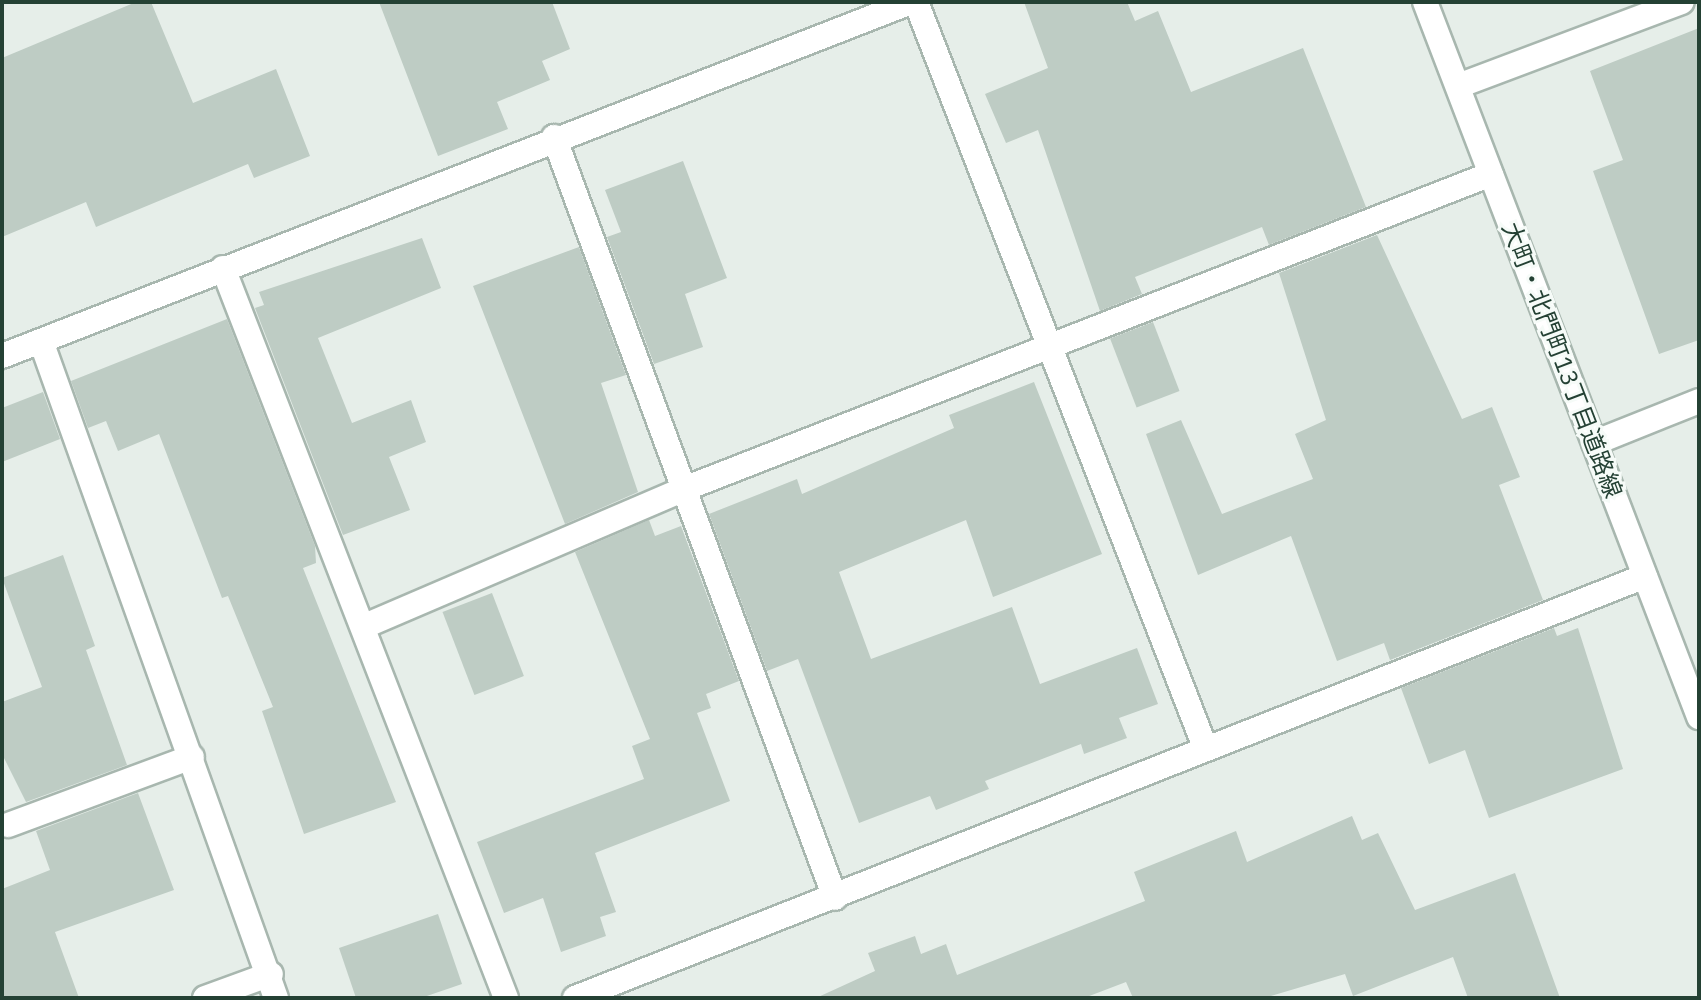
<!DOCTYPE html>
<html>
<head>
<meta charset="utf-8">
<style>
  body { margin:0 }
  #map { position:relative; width:1701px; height:1000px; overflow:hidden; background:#e6eee9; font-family:"IBM Plex Sans","Noto Sans JP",sans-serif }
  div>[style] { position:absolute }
  .building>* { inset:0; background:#beccc4; transform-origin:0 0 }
  .roads { filter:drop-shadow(2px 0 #a8b7af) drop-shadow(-2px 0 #a8b7af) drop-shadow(0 2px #a8b7af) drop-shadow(0 -2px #a8b7af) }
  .service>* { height:24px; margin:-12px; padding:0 12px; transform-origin:12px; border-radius:12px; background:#fff }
  .minor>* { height:24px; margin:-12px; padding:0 12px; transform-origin:12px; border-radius:12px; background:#fff }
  span { translate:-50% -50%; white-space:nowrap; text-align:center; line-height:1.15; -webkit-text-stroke:6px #f6fbf8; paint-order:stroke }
  .street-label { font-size:24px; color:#244134 }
  .frame { position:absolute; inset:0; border:4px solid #244134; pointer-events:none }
</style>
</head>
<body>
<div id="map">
  <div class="building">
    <div style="clip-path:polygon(136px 2px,151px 2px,193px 103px,276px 69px,310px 156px,254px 178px,248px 164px,96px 227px,86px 202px,2px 237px,2px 58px)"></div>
    <div style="clip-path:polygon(379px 2px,552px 2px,570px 49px,542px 61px,550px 80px,497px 102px,508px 129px,438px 156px)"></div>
    <div style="clip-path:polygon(1024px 2px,1127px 2px,1135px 21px,1158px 11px,1191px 92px,1303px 48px,1366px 207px,1269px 245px,1262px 227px,1135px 277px,1142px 294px,1100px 311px,1038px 130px,1006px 143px,985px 94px,1048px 68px)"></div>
    <div style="clip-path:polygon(1699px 28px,1699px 340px,1659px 354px,1593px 171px,1623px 160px,1590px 71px)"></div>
    <div style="clip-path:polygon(683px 161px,727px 278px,685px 294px,703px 347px,654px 364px,607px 237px,621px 232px,605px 190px)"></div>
    <div style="clip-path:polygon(1377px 235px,1462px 419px,1492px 407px,1520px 477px,1499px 485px,1543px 600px,1390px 660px,1384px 643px,1337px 661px,1291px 536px,1198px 575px,1146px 434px,1181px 420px,1222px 514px,1313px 479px,1295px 434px,1326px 420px,1279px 273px)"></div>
    <div style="clip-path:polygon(422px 238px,441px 288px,318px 338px,352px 423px,411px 400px,426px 442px,389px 457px,410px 510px,343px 535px,255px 308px,264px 305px,259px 292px)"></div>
    <div style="clip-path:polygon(579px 247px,626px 375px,601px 383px,638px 492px,565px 524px,473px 286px)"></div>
    <div style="clip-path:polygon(227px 319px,315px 546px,316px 563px,303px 568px,396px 802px,304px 834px,262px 711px,273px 707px,228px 596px,222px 598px,159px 434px,118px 451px,106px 421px,88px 428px,71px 381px)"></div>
    <div style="left:1153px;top:322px;width:74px;height:46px;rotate:69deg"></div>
    <div style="clip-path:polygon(1034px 382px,1102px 554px,993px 597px,966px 520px,839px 572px,871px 659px,1012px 607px,1040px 684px,1137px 648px,1158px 704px,1119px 718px,1127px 738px,1084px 754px,1081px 744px,985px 781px,989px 789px,936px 810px,930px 796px,859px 823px,798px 659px,767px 671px,709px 514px,797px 479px,802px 494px,954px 428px,949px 415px)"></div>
    <div style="clip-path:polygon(43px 392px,60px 439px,2px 462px,2px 408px)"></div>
    <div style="clip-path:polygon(649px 520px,655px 536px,681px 526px,739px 681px,706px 694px,711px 708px,697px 713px,730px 801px,595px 853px,616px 912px,600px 917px,606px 936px,561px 952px,543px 898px,504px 913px,477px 842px,644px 779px,632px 746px,650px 739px,575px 552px)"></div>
    <div style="clip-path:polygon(63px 555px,95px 646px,86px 650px,127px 765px,26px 802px,2px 754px,2px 702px,42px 687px,2px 578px)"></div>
    <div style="left:492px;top:593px;width:89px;height:53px;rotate:69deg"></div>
    <div style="clip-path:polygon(1554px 628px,1557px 636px,1578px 628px,1623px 769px,1489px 818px,1465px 750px,1429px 764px,1401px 688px)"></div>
    <div style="clip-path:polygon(138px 793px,174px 890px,55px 932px,79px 998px,2px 998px,2px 889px,50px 870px,36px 831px)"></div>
    <div style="clip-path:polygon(1352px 816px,1362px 840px,1378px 833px,1415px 910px,1515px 873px,1560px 998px,1468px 998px,1453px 957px,1353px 996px,1345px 974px,1264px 998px,1133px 998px,1126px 982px,1084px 998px,816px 998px,875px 971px,868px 953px,915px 936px,921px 954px,946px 944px,957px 975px,1145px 901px,1134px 872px,1236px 831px,1247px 862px)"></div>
    <div style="clip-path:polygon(438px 914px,462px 984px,421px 998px,356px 998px,339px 948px)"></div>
  </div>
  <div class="roads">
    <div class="service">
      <div style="left:8px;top:825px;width:196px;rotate:-20.3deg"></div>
    </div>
    <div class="minor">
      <div style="left:916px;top:2px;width:799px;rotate:68.8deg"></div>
      <div style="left:1425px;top:2px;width:766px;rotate:69.03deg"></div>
      <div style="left:1458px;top:86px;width:239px;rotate:-20.6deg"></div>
      <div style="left:554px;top:137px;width:811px;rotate:69.73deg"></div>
      <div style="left:223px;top:268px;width:783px;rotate:68.81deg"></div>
      <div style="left:41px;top:341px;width:698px;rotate:70.32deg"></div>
      <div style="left:2px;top:356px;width:975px;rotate:-21.28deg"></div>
      <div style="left:1594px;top:443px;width:113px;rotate:-21.8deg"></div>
      <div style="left:367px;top:625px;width:345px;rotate:-23.2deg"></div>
      <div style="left:684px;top:489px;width:866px;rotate:-21.32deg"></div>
      <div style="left:205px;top:998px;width:70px;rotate:-20deg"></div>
      <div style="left:575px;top:998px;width:1150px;rotate:-21.52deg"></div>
    </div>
  </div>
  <div class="street-label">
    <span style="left:1562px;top:360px;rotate:69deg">大町・北門町13丁目道路線</span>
  </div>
  <div class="frame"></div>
</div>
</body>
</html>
